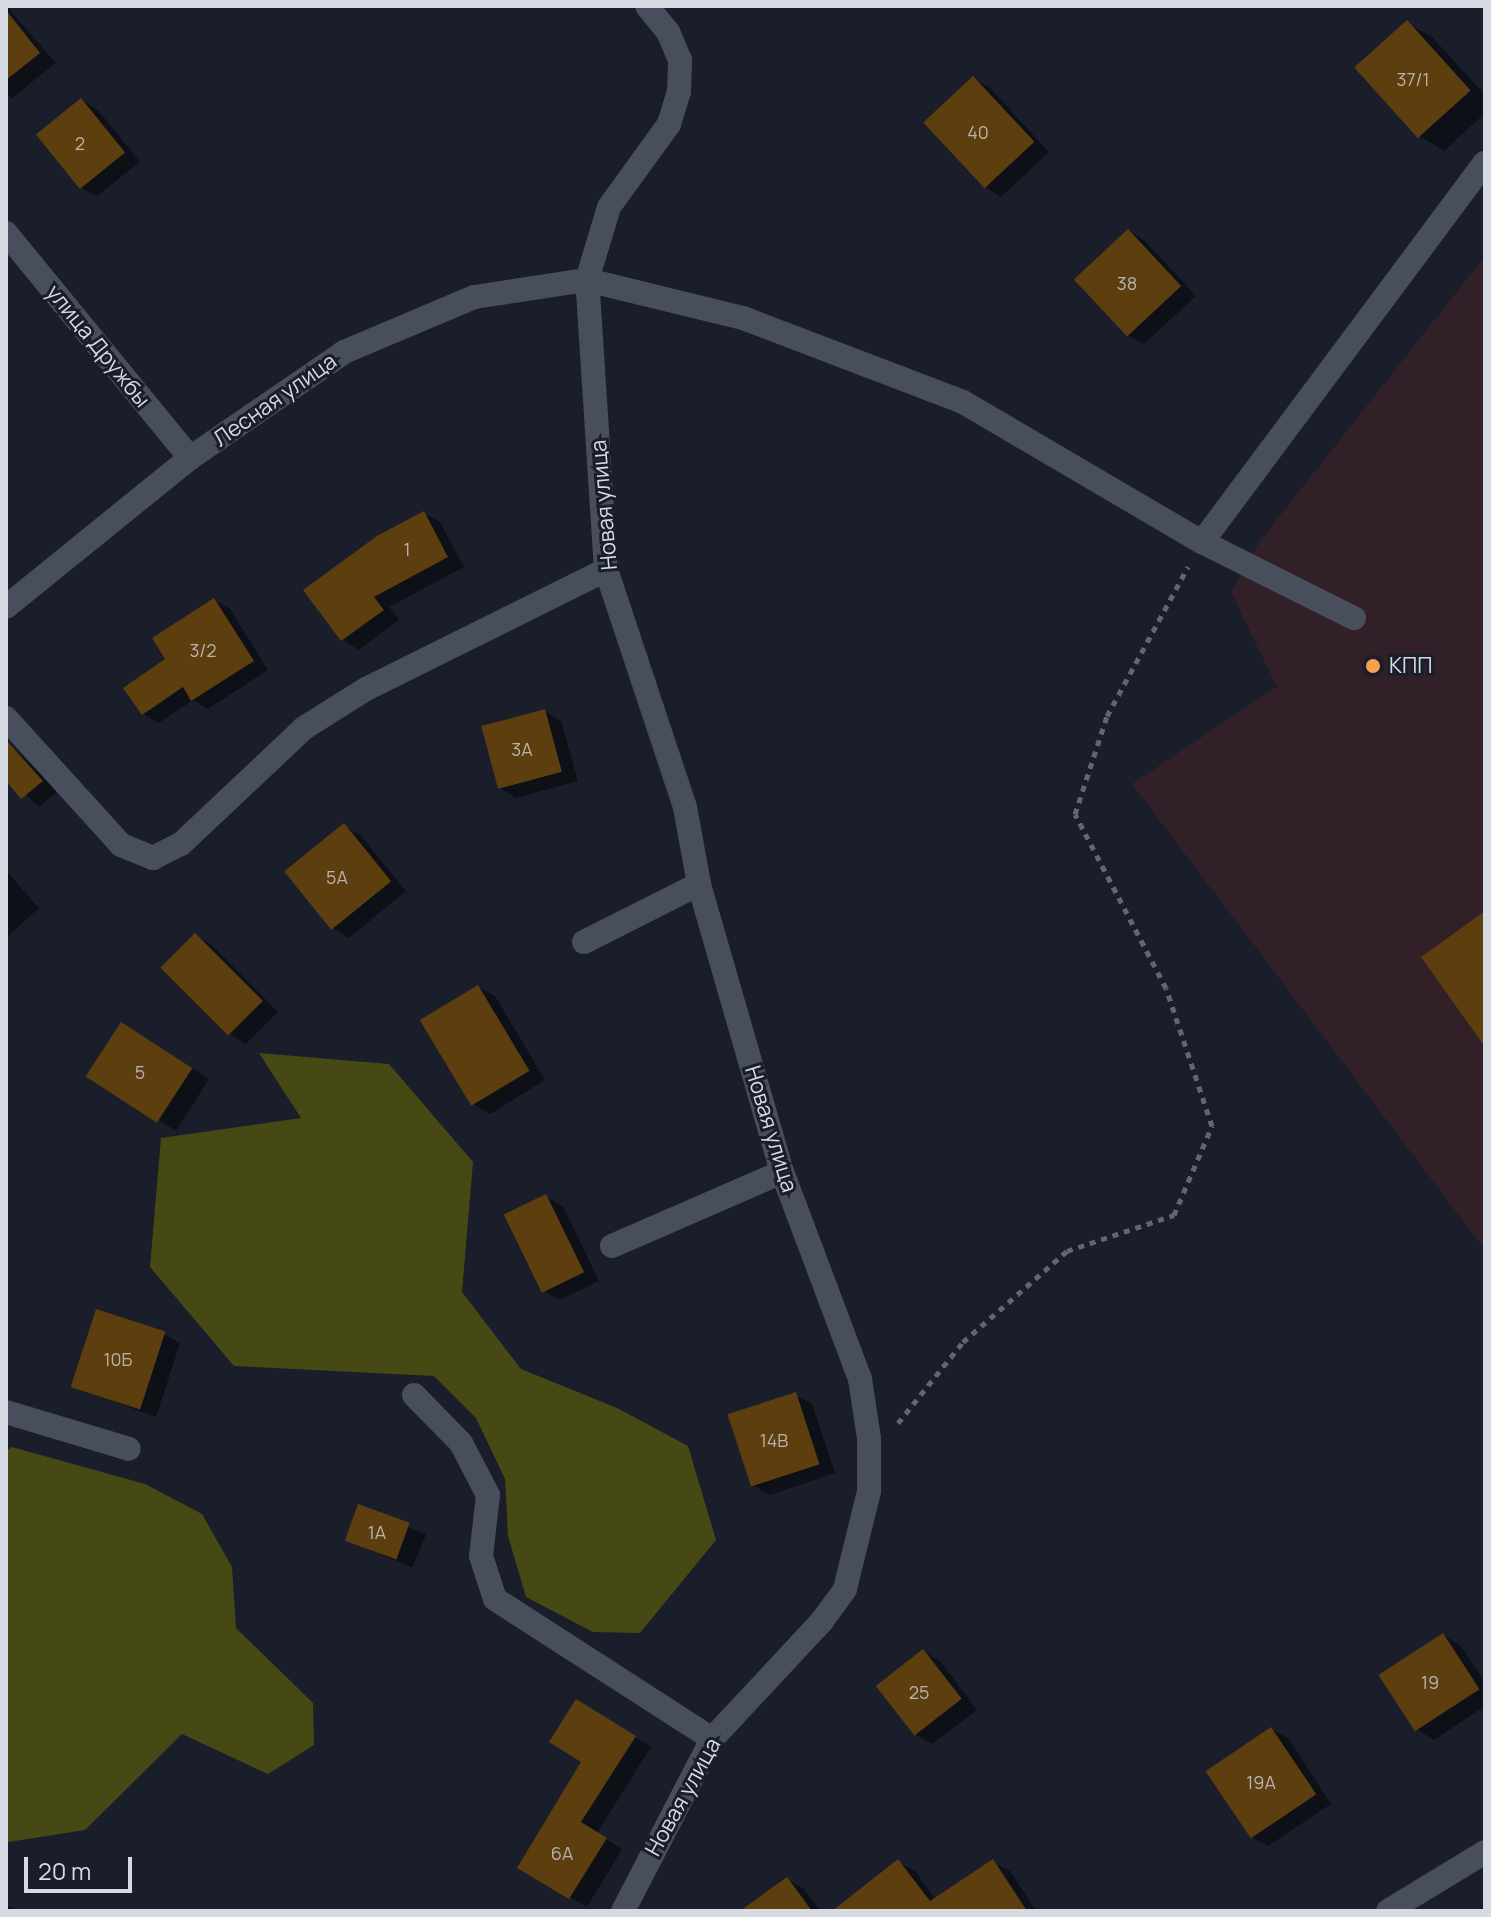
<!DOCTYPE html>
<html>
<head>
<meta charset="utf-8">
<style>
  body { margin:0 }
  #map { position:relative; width:1491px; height:1917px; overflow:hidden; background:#1a1e2b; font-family:Manrope,sans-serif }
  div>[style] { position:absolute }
  .industrial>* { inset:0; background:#312028 }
  .forest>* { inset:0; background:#464913 }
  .shadow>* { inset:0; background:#0007; transform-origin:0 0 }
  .building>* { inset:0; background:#5d3e0f; transform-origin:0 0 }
  .path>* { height:5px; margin-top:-2.5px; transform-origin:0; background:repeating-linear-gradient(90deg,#626671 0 6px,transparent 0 12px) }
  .minor>* { height:24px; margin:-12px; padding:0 12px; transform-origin:12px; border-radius:12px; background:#484e5c }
  .dots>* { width:22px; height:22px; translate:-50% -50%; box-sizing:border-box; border:4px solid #1a1e2b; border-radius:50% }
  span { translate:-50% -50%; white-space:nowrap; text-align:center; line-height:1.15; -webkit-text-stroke:6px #1a1e2b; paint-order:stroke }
  .number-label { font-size:18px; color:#b8b3ad }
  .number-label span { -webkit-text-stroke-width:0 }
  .street-label { font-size:22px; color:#d6dae2 }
  .poi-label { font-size:22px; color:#d6dae2 }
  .left { translate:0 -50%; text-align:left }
  .frame { position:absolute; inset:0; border:8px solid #d6dae2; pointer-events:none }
  .scale { position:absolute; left:24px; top:1857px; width:108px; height:36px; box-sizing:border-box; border:4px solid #d6dae2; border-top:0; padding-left:10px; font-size:24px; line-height:28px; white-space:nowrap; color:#d6dae2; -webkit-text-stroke:6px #1a1e2b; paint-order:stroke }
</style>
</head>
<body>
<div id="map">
  <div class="industrial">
    <div style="clip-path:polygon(1485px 256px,1485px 1250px,1132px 784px,1277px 687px,1231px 592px,1260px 541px)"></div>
  </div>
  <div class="forest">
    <div style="clip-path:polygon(259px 1053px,389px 1064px,473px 1162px,462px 1292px,521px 1369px,617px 1408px,688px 1446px,716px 1540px,640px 1633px,593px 1632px,526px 1597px,508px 1536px,505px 1479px,476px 1418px,434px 1376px,234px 1366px,150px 1267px,161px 1138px,301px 1118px)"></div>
    <div style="clip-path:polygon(12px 1447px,145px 1484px,202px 1514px,232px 1567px,236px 1628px,313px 1703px,314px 1745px,268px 1774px,182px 1734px,85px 1830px,8px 1842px,6px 1451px)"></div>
  </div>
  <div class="shadow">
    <div style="clip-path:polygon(6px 6px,56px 63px,12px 98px,6px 94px)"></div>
    <div style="clip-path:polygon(1407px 23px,1432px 37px,1485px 95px,1485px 113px,1444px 151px,1419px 136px)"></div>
    <div style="clip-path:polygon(973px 78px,990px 88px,1049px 152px,1001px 197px,985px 187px)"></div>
    <div style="clip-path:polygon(82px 100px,98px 110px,140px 162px,97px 196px,80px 187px)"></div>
    <div style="clip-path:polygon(1129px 231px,1145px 241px,1196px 296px,1144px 344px,1127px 335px)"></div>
    <div style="clip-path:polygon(424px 513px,440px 522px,464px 567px,389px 607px,399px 620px,359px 650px,343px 640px,306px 591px)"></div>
    <div style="clip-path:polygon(214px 600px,230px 609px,268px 670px,208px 709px,193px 700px,159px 723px,143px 714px,168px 660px)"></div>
    <div style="clip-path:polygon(544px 711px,561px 721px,578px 781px,516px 798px,500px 788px)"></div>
    <div style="clip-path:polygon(6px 741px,58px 791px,39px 807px,6px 777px)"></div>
    <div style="clip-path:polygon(344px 826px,360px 835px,406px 891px,349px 938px,333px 928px)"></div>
    <div style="clip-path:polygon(6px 871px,39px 908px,6px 938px)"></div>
    <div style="clip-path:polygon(196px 936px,212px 945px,278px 1012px,246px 1044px,229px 1034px)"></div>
    <div style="clip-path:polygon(478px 987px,495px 996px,545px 1080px,490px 1114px,473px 1104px)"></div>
    <div style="clip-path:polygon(138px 1034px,209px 1079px,176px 1131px,89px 1076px)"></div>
    <div style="clip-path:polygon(546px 1197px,563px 1206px,599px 1281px,560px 1300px,543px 1291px)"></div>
    <div style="clip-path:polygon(164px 1334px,180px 1343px,156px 1417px,73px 1386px)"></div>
    <div style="clip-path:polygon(795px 1395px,812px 1404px,835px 1473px,770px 1495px,754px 1486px)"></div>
    <div style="left:359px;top:1506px;width:73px;height:36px;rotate:23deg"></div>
    <div style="clip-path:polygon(1443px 1635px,1460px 1645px,1485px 1682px,1485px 1706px,1434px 1740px,1418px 1730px)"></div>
    <div style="clip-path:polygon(923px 1651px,940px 1661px,977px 1710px,932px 1744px,915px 1734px)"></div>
    <div style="clip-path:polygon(593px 1711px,651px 1747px,597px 1833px,622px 1849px,587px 1907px,520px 1867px,584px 1761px)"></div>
    <div style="clip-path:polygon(1271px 1729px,1288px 1738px,1331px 1804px,1268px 1846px,1251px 1837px)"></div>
    <div style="clip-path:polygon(898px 1862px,915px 1871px,936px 1900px,993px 1862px,1010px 1871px,1036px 1911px,841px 1911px)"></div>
    <div style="clip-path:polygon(787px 1879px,804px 1889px,820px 1911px,761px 1911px)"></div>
    <div style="clip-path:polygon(6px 1904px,18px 1911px,6px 1911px)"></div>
  </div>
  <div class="building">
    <div style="clip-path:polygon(6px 10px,40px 53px,6px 80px)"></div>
    <div style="left:1407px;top:20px;width:95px;height:71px;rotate:48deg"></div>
    <div style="left:973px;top:76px;width:90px;height:68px;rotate:47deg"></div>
    <div style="left:81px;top:98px;width:70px;height:58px;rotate:51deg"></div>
    <div style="left:1128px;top:229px;width:78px;height:74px;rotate:47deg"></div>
    <div style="clip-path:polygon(424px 511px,448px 557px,374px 597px,384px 610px,341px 641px,303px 590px,377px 536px)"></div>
    <div style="clip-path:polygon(214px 598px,254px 661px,191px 701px,183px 687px,142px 715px,123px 688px,165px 659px,152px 638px)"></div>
    <div style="left:545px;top:709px;width:65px;height:66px;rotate:75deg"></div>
    <div style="clip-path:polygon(6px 740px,43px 781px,21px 799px,6px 781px)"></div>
    <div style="left:344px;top:823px;width:75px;height:77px;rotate:51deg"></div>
    <div style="clip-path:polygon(1485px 911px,1485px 1047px,1421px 957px)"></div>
    <div style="left:195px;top:933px;width:96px;height:49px;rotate:45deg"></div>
    <div style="left:478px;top:985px;width:100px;height:68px;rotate:59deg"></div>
    <div style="left:121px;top:1022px;width:85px;height:65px;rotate:33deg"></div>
    <div style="left:546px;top:1194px;width:87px;height:47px;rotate:64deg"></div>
    <div style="left:96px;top:1309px;width:73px;height:82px;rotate:18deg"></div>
    <div style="left:796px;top:1392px;width:76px;height:72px;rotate:72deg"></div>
    <div style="left:358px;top:1504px;width:55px;height:39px;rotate:20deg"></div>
    <div style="left:1443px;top:1633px;width:67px;height:77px;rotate:57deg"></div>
    <div style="left:923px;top:1649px;width:63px;height:60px;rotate:52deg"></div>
    <div style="clip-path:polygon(576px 1699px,636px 1736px,581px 1822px,607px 1838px,569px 1899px,517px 1868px,581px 1762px,549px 1742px)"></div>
    <div style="left:1271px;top:1727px;width:81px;height:79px;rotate:56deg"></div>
    <div style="clip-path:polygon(898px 1859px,930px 1901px,993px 1859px,1027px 1911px,832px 1911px)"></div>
    <div style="clip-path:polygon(787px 1877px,812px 1911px,740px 1911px)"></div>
  </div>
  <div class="path">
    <div style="left:898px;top:1423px;width:104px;rotate:-51.3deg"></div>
    <div style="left:963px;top:1342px;width:138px;rotate:-41.2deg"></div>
    <div style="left:1067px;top:1251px;width:113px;rotate:-18.6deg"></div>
    <div style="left:1174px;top:1215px;width:97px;rotate:-66.9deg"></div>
    <div style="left:1212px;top:1126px;width:145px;rotate:-108.4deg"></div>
    <div style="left:1166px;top:988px;width:196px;rotate:-117.6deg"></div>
    <div style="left:1075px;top:814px;width:103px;rotate:-71.9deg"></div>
    <div style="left:1107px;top:716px;width:170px;rotate:-61.5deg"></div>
  </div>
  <div class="minor">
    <div style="left:6px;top:233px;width:291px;rotate:50.7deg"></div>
    <div style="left:1202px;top:542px;width:473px;rotate:-53.3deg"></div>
    <div style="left:6px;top:607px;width:237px;rotate:-39deg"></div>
    <div style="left:190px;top:458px;width:187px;rotate:-34.5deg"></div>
    <div style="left:344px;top:352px;width:141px;rotate:-22.9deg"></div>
    <div style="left:474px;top:297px;width:114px;rotate:-8.6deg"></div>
    <div style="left:587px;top:280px;width:161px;rotate:13.7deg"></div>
    <div style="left:743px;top:318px;width:235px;rotate:20.9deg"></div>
    <div style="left:963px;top:402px;width:277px;rotate:30.4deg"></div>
    <div style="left:1202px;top:542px;width:170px;rotate:26.6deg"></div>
    <div style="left:6px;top:718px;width:171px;rotate:47.8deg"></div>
    <div style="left:121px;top:845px;width:35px;rotate:22deg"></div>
    <div style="left:153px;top:858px;width:31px;rotate:-27deg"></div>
    <div style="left:181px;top:844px;width:169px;rotate:-43.3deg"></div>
    <div style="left:304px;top:728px;width:73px;rotate:-32.2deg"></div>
    <div style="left:366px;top:689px;width:268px;rotate:-26.4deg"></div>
    <div style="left:584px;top:942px;width:129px;rotate:-26.8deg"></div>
    <div style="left:612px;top:1246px;width:185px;rotate:-23.5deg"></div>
    <div style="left:414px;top:1395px;width:67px;rotate:45.6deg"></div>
    <div style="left:461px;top:1443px;width:59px;rotate:62.6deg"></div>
    <div style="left:488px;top:1495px;width:61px;rotate:96.5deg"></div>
    <div style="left:481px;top:1556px;width:45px;rotate:72deg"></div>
    <div style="left:495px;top:1599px;width:258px;rotate:32.8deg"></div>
    <div style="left:6px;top:1412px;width:128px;rotate:16.7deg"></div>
    <div style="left:623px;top:1911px;width:194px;rotate:-62.6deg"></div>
    <div style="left:712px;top:1739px;width:161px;rotate:-47deg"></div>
    <div style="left:822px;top:1621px;width:39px;rotate:-54deg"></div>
    <div style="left:845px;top:1589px;width:101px;rotate:-76.2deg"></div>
    <div style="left:869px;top:1491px;width:53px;rotate:-90deg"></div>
    <div style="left:869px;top:1438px;width:60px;rotate:-98.7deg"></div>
    <div style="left:860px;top:1379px;width:221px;rotate:-110.6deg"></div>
    <div style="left:782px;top:1172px;width:300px;rotate:-106.1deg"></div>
    <div style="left:699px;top:884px;width:78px;rotate:-100.3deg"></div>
    <div style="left:685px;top:807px;width:250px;rotate:-108.4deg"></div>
    <div style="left:606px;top:570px;width:291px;rotate:-93.7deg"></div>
    <div style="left:587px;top:280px;width:76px;rotate:-73.2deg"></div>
    <div style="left:609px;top:207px;width:102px;rotate:-54.1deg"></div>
    <div style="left:669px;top:124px;width:34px;rotate:-73deg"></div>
    <div style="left:679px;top:92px;width:32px;rotate:-88deg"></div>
    <div style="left:680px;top:60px;width:30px;rotate:-113deg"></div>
    <div style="left:668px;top:32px;width:33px;rotate:-129deg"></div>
    <div style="left:1388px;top:1911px;width:114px;rotate:-31.3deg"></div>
  </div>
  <div class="dots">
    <div style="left:1373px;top:666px;background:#f9a04c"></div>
  </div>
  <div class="number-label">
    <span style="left:1413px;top:79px">37/1</span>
    <span style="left:978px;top:132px">40</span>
    <span style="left:80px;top:143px">2</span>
    <span style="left:1127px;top:283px">38</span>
    <span style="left:407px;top:549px">1</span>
    <span style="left:203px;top:650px">3/2</span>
    <span style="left:522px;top:749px">3А</span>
    <span style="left:337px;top:877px">5А</span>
    <span style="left:140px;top:1072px">5</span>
    <span style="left:118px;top:1359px">10Б</span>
    <span style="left:774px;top:1440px">14В</span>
    <span style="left:377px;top:1532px">1А</span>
    <span style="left:1430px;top:1682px">19</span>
    <span style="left:919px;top:1692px">25</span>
    <span style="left:1261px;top:1782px">19А</span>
    <span style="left:562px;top:1853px">6А</span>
  </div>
  <div class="street-label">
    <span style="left:98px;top:346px;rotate:51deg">улица Дружбы</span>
    <span style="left:275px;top:400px;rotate:-35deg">Лесная улица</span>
    <span style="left:604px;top:505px;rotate:-95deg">Новая улица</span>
    <span style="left:771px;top:1129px;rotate:73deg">Новая улица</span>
    <span style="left:683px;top:1797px;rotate:-61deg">Новая улица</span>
  </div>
  <div class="poi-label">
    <span class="left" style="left:1389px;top:666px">КПП</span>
  </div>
  <div class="frame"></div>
  <div class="scale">20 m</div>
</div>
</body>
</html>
